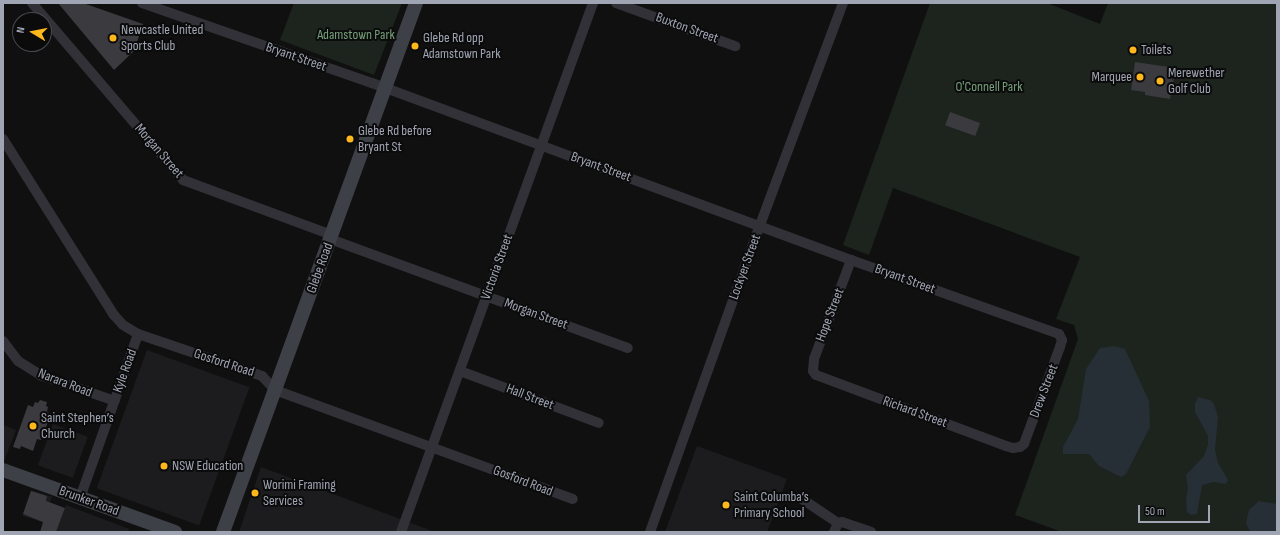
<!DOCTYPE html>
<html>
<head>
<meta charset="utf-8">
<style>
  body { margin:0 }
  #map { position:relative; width:1280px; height:535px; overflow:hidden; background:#101011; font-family:"Sofia Sans Condensed",sans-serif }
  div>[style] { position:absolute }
  .built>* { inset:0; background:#1c1c1e; transform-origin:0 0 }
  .green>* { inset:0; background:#1c241d }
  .water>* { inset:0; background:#262e36 }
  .building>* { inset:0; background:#3a3a3f; transform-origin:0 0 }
  .street>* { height:10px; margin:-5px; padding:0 5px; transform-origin:5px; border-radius:5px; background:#313137 }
  .secondary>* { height:14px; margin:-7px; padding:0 7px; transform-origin:7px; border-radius:7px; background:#3e4047 }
  .dots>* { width:11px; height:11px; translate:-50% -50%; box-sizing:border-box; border:2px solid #0b0b0c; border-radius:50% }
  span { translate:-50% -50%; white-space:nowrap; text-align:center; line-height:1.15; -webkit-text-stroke:4px #0b0b0c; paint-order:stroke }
  .street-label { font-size:14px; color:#a0a5b3 }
  .poi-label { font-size:14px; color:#a0a5b3 }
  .left { translate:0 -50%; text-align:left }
  .right { translate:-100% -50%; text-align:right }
  .park-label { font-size:14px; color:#75a079 }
  .frame { position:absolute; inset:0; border:4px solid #a0a5b3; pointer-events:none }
  .north { position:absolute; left:12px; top:12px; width:40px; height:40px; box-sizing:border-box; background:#0b0b0c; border:1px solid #47494f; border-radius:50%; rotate:280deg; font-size:11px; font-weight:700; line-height:16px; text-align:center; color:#a0a5b3 }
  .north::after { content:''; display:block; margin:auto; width:14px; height:18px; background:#feb81b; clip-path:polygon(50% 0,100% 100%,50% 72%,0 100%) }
  .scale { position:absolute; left:1138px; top:505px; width:72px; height:18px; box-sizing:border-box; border:2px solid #a0a5b3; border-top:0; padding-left:5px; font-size:12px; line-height:14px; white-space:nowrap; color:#a0a5b3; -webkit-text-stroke:3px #0b0b0c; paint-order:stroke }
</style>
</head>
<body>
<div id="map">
  <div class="built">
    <div style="left:147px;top:350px;width:109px;height:147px;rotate:20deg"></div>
    <div style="left:53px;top:424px;width:37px;height:44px;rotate:20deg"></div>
    <div style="clip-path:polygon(3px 425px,16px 430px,4px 461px,3px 461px)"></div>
    <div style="clip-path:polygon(697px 446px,787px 479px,767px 532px,665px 532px)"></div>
    <div style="clip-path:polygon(261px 467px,435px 532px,239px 532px)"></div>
    <div style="left:31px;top:490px;width:22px;height:27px;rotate:18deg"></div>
    <div style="clip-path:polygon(66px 505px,129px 529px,128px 532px,56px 532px)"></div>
  </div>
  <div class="green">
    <div style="clip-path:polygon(294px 3px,402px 3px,374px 75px,280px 40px)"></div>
    <div style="clip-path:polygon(930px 3px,1047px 3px,1100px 24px,1108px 3px,1277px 3px,1277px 532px,1062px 532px,1015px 515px,1078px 339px,1074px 325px,1056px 319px,1080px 257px,893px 188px,869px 255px,843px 245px)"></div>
  </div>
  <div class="water">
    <div style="clip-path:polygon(1114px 346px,1125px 349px,1149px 401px,1150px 427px,1126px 474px,1121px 477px,1099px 466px,1089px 454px,1063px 454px,1063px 447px,1078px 419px,1086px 369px,1100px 348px)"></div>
    <div style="clip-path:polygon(1198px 397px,1210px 400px,1214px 404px,1218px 417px,1215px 450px,1218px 463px,1228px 480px,1226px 484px,1214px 482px,1202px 485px,1197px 514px,1191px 515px,1187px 512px,1186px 500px,1188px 488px,1186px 475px,1204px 456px,1208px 444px,1208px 436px,1195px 412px,1195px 404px)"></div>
    <div style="clip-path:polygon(1259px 501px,1277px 504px,1277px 532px,1250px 532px,1246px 523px,1249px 510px)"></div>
  </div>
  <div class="building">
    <div style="clip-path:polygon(58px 3px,83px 3px,143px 24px,134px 51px,114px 70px)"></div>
    <div style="clip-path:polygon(1135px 62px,1176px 68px,1170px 99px,1145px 95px,1145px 92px,1131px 90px)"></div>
    <div style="left:950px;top:112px;width:32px;height:14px;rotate:20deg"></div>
    <div style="clip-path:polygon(40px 400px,47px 402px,46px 406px,48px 407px,47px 412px,51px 414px,41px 440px,37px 439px,33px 451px,21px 446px,20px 449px,13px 447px,28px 405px,33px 407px,35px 402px,38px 403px)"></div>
    <div style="clip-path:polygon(31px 491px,47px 496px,46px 501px,65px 508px,56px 532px,40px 532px,43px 522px,23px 514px)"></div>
  </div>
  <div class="street">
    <div style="left:32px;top:3px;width:233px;rotate:49.5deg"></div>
    <div style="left:183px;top:180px;width:159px;rotate:20.3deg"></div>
    <div style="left:142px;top:3px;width:244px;rotate:19.2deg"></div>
    <div style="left:372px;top:83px;width:511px;rotate:20.28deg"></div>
    <div style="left:851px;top:260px;width:221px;rotate:19.6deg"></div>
    <div style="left:1059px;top:334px;width:7px;rotate:63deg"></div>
    <div style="left:1062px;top:340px;width:7px;rotate:106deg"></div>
    <div style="left:1060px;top:347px;width:103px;rotate:110.4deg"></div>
    <div style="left:1024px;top:444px;width:5px;rotate:143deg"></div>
    <div style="left:1020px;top:447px;width:7px;rotate:172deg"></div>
    <div style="left:1013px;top:448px;width:7px;rotate:-164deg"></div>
    <div style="left:1006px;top:446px;width:203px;rotate:-159.5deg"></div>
    <div style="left:816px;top:375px;width:5px;rotate:-127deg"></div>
    <div style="left:813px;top:371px;width:12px;rotate:-85deg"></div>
    <div style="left:814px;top:359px;width:106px;rotate:-69.5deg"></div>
    <div style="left:616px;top:3px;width:127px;rotate:19.9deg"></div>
    <div style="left:3px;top:139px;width:208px;rotate:57.8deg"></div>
    <div style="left:114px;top:315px;width:13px;rotate:48deg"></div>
    <div style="left:123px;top:325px;width:17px;rotate:31deg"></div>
    <div style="left:138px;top:334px;width:131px;rotate:18.7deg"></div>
    <div style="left:262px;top:376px;width:19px;rotate:47deg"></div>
    <div style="left:275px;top:390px;width:317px;rotate:20.1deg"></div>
    <div style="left:330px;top:239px;width:317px;rotate:20.1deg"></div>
    <div style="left:3px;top:341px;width:25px;rotate:53deg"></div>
    <div style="left:18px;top:361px;width:26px;rotate:32deg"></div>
    <div style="left:40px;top:375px;width:79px;rotate:19.1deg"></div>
    <div style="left:460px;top:371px;width:148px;rotate:20.5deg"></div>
    <div style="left:799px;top:497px;width:47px;rotate:33.7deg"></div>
    <div style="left:80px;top:498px;width:174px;rotate:-70.5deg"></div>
    <div style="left:401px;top:532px;width:563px;rotate:-70.05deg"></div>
    <div style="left:650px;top:532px;width:326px;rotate:-70.3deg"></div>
    <div style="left:760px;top:225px;width:237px;rotate:-69.5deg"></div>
    <div style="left:834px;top:532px;width:10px;rotate:-66deg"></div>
    <div style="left:838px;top:523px;width:4px;rotate:-14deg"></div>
    <div style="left:842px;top:522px;width:31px;rotate:19deg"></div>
  </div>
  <div class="secondary">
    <div style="left:3px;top:470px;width:183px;rotate:19.8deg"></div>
    <div style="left:223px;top:532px;width:563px;rotate:-69.96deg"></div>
  </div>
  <div class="dots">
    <div style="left:113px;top:38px;background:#feb81b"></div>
    <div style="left:415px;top:46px;background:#feb81b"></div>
    <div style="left:1133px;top:50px;background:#feb81b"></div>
    <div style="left:1140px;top:77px;background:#feb81b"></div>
    <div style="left:1160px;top:81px;background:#feb81b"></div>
    <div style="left:350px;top:139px;background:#feb81b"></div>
    <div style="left:33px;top:426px;background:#feb81b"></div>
    <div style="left:164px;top:466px;background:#feb81b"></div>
    <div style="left:255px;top:493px;background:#feb81b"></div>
    <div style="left:726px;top:505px;background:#feb81b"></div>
  </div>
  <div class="street-label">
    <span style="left:687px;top:28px;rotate:20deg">Buxton Street</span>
    <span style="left:296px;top:57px;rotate:19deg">Bryant Street</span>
    <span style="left:159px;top:151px;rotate:49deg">Morgan Street</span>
    <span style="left:601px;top:167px;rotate:20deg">Bryant Street</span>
    <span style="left:497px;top:267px;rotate:-70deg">Victoria Street</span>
    <span style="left:745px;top:267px;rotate:-70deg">Lockyer Street</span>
    <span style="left:320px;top:268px;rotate:-70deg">Glebe Road</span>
    <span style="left:905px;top:279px;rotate:20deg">Bryant Street</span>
    <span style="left:536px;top:314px;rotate:20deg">Morgan Street</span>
    <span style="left:830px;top:315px;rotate:-69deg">Hope Street</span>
    <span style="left:224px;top:363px;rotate:18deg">Gosford Road</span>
    <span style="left:125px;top:371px;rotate:-70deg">Kyle Road</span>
    <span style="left:65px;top:383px;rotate:21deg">Narara Road</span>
    <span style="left:1044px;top:391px;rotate:-69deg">Drew Street</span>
    <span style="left:530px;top:397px;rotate:21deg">Hall Street</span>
    <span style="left:915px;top:412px;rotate:20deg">Richard Street</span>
    <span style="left:523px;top:481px;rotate:21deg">Gosford Road</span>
    <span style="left:89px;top:501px;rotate:20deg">Brunker Road</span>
  </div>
  <div class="poi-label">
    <span class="left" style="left:121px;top:38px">Newcastle United<br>Sports Club</span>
    <span class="left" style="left:423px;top:46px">Glebe Rd opp<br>Adamstown Park</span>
    <span class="left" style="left:1141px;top:50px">Toilets</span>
    <span class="left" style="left:1168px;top:81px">Merewether<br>Golf Club</span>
    <span class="right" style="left:1132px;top:77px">Marquee</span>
    <span class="left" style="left:358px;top:139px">Glebe Rd before<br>Bryant St</span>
    <span class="left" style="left:41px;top:426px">Saint Stephen’s<br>Church</span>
    <span class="left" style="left:172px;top:466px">NSW Education</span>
    <span class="left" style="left:263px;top:493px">Worimi Framing<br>Services</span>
    <span class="left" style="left:734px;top:505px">Saint Columba’s<br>Primary School</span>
  </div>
  <div class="park-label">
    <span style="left:356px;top:35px">Adamstown Park</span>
    <span style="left:989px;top:87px">O'Connell Park</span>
  </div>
  <div class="frame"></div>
  <div class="north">N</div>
  <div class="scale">50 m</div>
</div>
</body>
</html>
